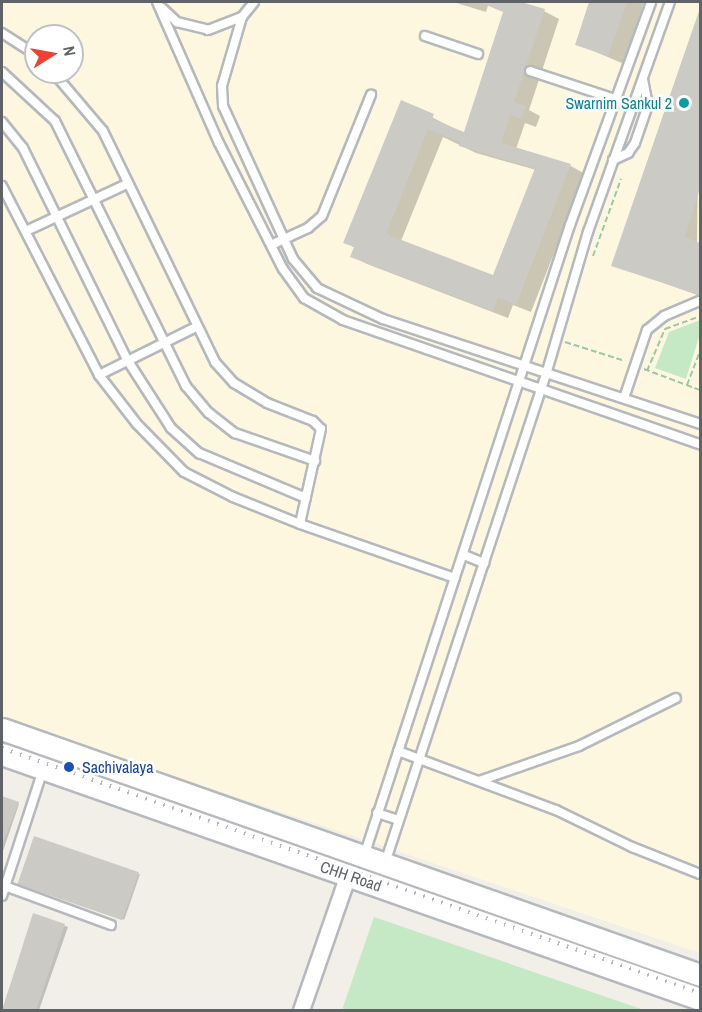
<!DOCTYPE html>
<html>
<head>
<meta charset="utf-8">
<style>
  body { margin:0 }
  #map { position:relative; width:702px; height:1012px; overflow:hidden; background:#f1efe8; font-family:"Archivo Narrow",sans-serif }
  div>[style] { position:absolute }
  .commercial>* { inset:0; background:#fef7e0 }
  .green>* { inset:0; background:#c5e8c5 }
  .shadow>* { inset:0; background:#0003; transform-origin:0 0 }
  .building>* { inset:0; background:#cccac5; transform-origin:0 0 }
  .path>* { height:2px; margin-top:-1px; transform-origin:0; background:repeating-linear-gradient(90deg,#9cc7a9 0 6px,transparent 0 9px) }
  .roads { filter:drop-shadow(2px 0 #b5b8bc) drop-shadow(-2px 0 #b5b8bc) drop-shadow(0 2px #b5b8bc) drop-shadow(0 -2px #b5b8bc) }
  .lane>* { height:8px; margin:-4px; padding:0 4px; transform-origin:4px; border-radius:4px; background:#fff }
  .street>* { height:15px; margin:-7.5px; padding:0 7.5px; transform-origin:7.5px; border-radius:7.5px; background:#fff }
  .secondary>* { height:21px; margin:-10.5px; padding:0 10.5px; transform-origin:10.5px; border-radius:10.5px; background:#fff }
  .rail>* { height:4px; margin-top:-2px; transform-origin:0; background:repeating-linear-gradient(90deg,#b6b7b8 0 1.5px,transparent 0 9.5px) }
  .dots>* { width:16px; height:16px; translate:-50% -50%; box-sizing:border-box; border:3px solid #fff; border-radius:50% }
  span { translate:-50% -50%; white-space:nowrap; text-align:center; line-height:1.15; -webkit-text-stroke:5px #fff; paint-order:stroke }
  .culture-label { font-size:16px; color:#0d838f }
  .right { translate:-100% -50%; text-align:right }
  .transit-label { font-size:16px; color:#164399 }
  .left { translate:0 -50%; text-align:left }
  .street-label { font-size:16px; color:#5f6368 }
  .frame { position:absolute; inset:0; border:3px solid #5f6368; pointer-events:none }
  .north { position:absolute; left:24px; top:24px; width:60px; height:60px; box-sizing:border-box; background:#fff; border:2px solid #bfc1c3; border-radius:50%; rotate:79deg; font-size:16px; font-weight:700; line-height:24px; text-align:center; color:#5f6368 }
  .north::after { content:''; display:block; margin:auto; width:21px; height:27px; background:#ea4335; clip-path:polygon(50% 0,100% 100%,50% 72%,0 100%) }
</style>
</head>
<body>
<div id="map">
  <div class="commercial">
    <div style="clip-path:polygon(evenodd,2px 2px,700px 2px,700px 953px,2px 718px,2px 2px,36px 36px,72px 36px,72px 72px,36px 72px,36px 36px)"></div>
  </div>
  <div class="green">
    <div style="clip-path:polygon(700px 320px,700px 334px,686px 379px,655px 368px,669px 332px)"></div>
    <div style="clip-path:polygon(374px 917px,644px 1010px,342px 1010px)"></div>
  </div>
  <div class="shadow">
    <div style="clip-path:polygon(453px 2px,489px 2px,486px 12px)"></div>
    <div style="clip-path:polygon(evenodd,508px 2px,544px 11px,559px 19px,529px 110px,540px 116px,536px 127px,525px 123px,516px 149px,571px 166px,585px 174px,531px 312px,513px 305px,508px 318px,367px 264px,352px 256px,355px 248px,345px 242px,402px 102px,465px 134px,508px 2px,443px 137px,476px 153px,536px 170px,494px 277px,401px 241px,443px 137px)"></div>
    <div style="clip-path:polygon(591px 2px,644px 2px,624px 64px,577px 44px)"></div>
    <div style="clip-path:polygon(698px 19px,700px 21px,697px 243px,700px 296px,613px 265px)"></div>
    <div style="clip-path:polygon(2px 798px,19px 804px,2px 854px)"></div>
    <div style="left:35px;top:838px;width:111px;height:48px;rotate:19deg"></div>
    <div style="clip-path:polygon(34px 915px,68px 927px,39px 1010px,2px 1010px)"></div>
  </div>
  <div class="building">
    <div style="clip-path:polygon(evenodd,479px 2px,521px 2px,545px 9px,514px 102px,526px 106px,521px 119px,510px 115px,501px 143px,571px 164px,516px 305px,498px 297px,493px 311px,350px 257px,354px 247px,343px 243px,401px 100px,434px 114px,432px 119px,464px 132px,503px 12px,479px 2px,428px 129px,460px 142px,459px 146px,535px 168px,493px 275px,386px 234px,428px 129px)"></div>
    <div style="clip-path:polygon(589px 2px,627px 2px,608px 56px,575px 45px)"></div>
    <div style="clip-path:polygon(699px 11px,700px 188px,685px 237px,700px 243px,700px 295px,611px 266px)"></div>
    <div style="clip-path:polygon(2px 796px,19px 802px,3px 843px,2px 843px)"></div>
    <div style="left:34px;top:836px;width:111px;height:51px;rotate:19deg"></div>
    <div style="clip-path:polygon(33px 913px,65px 924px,36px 1011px,2px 1011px)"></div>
  </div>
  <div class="path">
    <div style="left:593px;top:256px;width:82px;rotate:-70deg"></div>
    <div style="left:565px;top:342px;width:63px;rotate:17.6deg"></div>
    <div style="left:644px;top:369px;width:60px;rotate:20.6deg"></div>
    <div style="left:647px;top:371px;width:46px;rotate:-66.8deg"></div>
    <div style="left:665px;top:329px;width:37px;rotate:-20deg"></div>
    <div style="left:687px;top:385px;width:36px;rotate:-69deg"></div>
  </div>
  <div class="roads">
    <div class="lane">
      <div style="left:157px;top:2px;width:154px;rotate:66.3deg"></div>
      <div style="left:219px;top:143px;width:141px;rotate:63.1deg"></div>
      <div style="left:283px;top:269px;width:36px;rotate:54deg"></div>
      <div style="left:304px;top:298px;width:45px;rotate:29.4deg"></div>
      <div style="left:343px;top:320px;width:378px;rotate:19.2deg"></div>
      <div style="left:162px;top:8px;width:21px;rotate:43deg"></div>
      <div style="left:177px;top:22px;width:32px;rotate:14deg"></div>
      <div style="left:208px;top:30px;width:36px;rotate:-21deg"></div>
      <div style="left:242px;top:17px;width:19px;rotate:-51deg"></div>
      <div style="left:242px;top:17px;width:72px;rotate:106.2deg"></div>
      <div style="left:222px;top:86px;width:20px;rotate:87deg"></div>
      <div style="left:223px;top:106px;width:168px;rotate:65.4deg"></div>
      <div style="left:293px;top:259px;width:38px;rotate:50deg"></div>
      <div style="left:317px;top:288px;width:73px;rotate:25.2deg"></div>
      <div style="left:383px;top:319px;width:334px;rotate:18.3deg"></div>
      <div style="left:2px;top:33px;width:40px;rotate:32.9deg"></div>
      <div style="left:425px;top:36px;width:56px;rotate:18.8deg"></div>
      <div style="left:530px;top:71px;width:108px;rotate:18.3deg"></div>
      <div style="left:2px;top:72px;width:72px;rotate:42.8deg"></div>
      <div style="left:55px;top:121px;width:296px;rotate:63.7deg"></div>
      <div style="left:186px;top:386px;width:35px;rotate:50deg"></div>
      <div style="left:209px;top:413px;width:33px;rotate:38deg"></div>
      <div style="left:235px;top:433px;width:85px;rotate:19.3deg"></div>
      <div style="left:53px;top:72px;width:77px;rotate:49.7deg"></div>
      <div style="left:103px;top:131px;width:257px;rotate:64.1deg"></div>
      <div style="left:215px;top:362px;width:28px;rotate:48deg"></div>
      <div style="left:234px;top:383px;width:39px;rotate:31deg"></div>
      <div style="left:267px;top:403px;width:49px;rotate:21.4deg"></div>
      <div style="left:313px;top:421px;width:11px;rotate:45deg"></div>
      <div style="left:321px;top:429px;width:97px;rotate:102.5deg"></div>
      <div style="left:2px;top:122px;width:33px;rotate:51deg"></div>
      <div style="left:23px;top:148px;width:237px;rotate:63.8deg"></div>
      <div style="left:128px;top:361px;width:80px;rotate:57.3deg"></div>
      <div style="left:171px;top:428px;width:38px;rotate:42deg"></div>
      <div style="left:199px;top:453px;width:116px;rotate:22.8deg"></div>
      <div style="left:613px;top:160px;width:17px;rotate:-25deg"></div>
      <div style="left:628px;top:153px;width:12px;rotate:-55deg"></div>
      <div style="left:635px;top:143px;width:40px;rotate:-71.1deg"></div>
      <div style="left:648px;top:105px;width:26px;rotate:-101deg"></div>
      <div style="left:2px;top:186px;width:212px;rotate:62.8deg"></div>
      <div style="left:99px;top:375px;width:62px;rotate:52.2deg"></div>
      <div style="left:137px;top:424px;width:67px;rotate:45.6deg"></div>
      <div style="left:184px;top:472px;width:55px;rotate:27deg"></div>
      <div style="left:233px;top:497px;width:72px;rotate:21.9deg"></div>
      <div style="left:300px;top:524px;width:164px;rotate:19.2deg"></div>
      <div style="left:26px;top:231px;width:111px;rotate:-25deg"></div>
      <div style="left:271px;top:245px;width:41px;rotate:-24.7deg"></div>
      <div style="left:308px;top:228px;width:18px;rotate:-41deg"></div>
      <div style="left:322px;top:216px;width:131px;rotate:-68deg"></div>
      <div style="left:99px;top:375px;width:108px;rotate:-26.3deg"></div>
      <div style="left:624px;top:398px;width:72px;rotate:-71.3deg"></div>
      <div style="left:647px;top:330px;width:22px;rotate:-39deg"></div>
      <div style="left:664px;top:316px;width:39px;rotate:-23deg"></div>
      <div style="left:464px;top:555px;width:22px;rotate:22deg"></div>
      <div style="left:398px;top:751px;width:169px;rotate:20.5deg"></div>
      <div style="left:556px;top:810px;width:85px;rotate:26deg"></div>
      <div style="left:632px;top:847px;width:73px;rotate:21.7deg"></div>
      <div style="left:479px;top:781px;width:106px;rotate:-19.3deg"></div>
      <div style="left:579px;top:746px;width:108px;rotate:-26.3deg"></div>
      <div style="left:377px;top:813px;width:22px;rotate:18deg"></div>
      <div style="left:364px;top:856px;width:664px;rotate:-71.92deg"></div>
      <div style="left:570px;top:225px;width:237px;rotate:-70deg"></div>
      <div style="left:385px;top:863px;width:518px;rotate:-71.77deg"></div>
      <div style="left:547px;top:371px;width:145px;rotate:-73.6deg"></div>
      <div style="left:588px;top:232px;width:244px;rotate:-70.4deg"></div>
      <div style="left:2px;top:885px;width:116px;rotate:20.2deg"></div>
      <div style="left:2px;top:896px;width:133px;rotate:-72deg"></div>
    </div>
    <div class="street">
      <div style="left:301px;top:1010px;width:144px;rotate:-70.9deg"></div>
    </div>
    <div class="secondary">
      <div style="left:2px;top:729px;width:740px;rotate:19.41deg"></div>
      <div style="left:2px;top:754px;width:740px;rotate:19.34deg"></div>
    </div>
  </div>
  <div class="rail">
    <div style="left:2px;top:748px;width:740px;rotate:19.34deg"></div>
  </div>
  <div class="dots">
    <div style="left:684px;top:103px;background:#0f9aa8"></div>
    <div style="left:69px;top:767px;background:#1a4fb4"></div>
  </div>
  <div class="culture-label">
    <span class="right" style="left:672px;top:103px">Swarnim Sankul 2</span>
  </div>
  <div class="transit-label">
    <span class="left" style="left:82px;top:767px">Sachivalaya</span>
  </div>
  <div class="street-label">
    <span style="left:351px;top:876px;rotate:19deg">CHH Road</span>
  </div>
  <div class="frame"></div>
  <div class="north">N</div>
</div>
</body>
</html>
